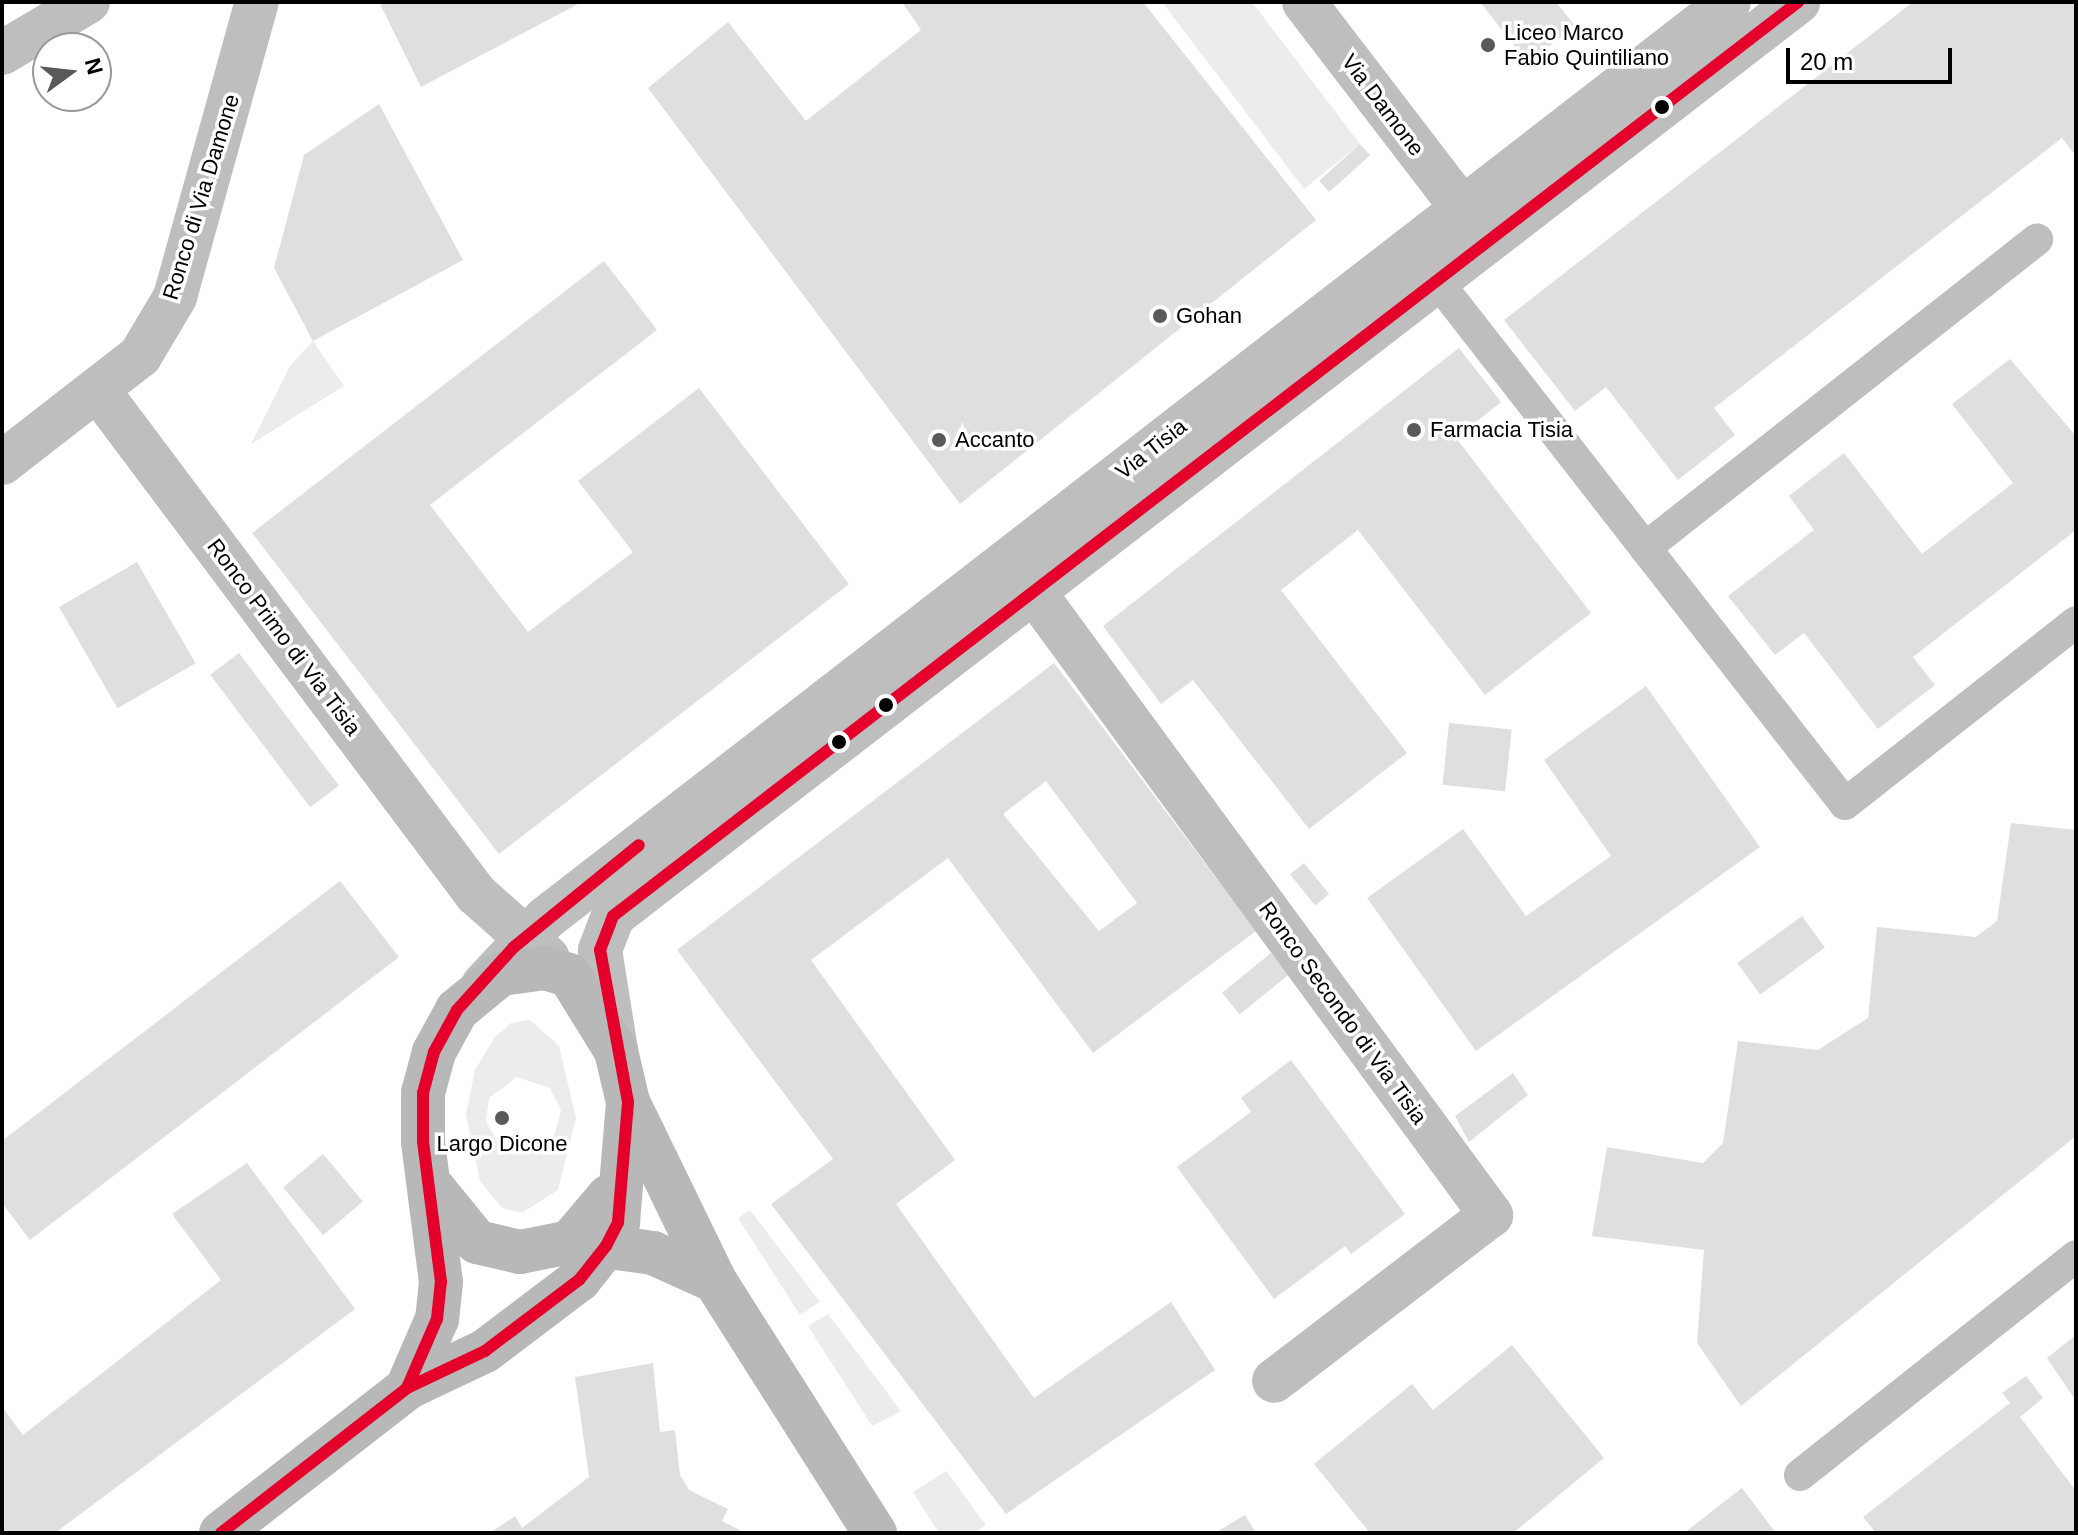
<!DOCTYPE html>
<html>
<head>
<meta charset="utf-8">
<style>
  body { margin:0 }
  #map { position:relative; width:2078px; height:1535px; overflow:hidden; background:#fff; font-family:Helvetica,sans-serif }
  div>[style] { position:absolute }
  .green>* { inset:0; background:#ececec }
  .building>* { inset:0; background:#dfdfdf; transform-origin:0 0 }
  .lane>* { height:32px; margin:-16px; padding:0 16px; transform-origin:16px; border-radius:16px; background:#bebebe }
  .street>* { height:44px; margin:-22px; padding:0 22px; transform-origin:22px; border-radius:22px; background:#bebebe }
  .secondary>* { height:44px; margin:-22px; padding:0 22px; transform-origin:22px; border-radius:22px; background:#b8b8b8 }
  .bus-1>* { height:12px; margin:-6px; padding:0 6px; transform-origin:6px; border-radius:6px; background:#e4002b }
  .dots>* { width:22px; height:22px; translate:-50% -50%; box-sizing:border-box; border:4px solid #fff; border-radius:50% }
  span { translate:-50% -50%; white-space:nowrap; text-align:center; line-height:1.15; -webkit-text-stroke:7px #fff; paint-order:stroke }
  .poi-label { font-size:22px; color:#000 }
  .left { translate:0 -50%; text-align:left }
  .street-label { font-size:22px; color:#000 }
  .frame { position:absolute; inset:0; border:4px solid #000; pointer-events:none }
  .north { position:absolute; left:32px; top:32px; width:80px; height:80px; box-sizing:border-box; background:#fff; border:2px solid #999; border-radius:50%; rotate:75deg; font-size:22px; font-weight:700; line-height:32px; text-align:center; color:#000 }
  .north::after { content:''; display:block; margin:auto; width:28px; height:36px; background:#595959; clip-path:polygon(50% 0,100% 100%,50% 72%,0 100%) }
  .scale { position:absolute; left:1786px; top:48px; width:166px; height:36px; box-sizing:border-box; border:4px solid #000; border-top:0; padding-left:10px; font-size:24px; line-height:28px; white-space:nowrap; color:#000; -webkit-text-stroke:6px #fff; paint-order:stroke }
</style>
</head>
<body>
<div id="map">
  <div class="green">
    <div style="clip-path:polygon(1162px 2px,1252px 2px,1360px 144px,1304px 189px)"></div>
    <div style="clip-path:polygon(313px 341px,344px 386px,251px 444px,290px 366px)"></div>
    <div style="clip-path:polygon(evenodd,530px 1020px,559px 1046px,576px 1118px,558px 1190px,522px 1213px,502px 1208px,480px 1181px,466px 1114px,475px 1070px,495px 1037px,511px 1023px,530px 1020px,517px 1077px,550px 1088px,561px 1111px,554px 1136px,534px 1150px,497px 1142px,486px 1121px,489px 1098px,517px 1077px)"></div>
    <div style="clip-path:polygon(750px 1210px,820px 1302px,800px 1315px,738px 1218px)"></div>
    <div style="clip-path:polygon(828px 1314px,901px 1411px,872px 1426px,808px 1326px)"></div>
    <div style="clip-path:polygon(946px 1471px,986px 1525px,975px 1533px,939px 1533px,913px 1492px)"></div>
  </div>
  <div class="building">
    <div style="clip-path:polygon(379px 2px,582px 2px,421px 87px)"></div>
    <div style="clip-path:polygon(902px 2px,1143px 2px,1316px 220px,960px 504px,648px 88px,728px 22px,806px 121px,921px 30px)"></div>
    <div style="clip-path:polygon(1480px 2px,1556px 2px,1575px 26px,1528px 63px)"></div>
    <div style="clip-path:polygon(1913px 2px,2076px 2px,2076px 156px,2062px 138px,1714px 408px,1735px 435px,1678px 480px,1606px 387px,1575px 411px,1504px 320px)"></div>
    <div style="clip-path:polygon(379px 104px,463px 260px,313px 341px,274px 268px,304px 155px)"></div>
    <div style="left:1360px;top:144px;width:15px;height:55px;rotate:48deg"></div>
    <div style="clip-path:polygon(604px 261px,657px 330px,430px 505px,528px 632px,633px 552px,578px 481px,699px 388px,849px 584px,499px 854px,252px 533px)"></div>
    <div style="clip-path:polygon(1459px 348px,1501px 402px,1456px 438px,1591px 613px,1485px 695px,1358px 530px,1281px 590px,1407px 753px,1309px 829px,1193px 680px,1161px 704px,1103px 626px)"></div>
    <div style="clip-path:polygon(2010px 359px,2076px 436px,2076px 530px,1913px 657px,1935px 685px,1878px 729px,1804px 633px,1775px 655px,1728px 596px,1814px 530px,1789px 496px,1844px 453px,1922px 554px,2013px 483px,1952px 404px)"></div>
    <div style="left:137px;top:562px;width:117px;height:90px;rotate:60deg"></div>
    <div style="left:239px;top:653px;width:166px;height:36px;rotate:53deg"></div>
    <div style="clip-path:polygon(evenodd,1054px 663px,1256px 931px,1093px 1053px,948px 858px,811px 960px,955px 1160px,896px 1204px,1034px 1398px,1171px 1302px,1215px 1370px,1006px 1514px,771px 1204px,833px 1159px,677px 950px,1054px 663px,1046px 781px,1137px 903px,1099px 931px,1003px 814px,1046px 781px)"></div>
    <div style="clip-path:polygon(1646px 686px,1760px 847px,1476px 1051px,1367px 898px,1463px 829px,1526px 916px,1611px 856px,1544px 760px)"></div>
    <div style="left:1449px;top:723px;width:63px;height:62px;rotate:6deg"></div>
    <div style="clip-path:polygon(2011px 823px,2076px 830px,2076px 1136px,1741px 1406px,1697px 1343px,1704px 1250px,1592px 1236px,1607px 1147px,1703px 1163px,1723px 1143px,1738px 1041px,1818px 1050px,1868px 1018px,1877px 927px,1976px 937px,1997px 921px)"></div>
    <div style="left:1304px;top:863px;width:40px;height:18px;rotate:51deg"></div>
    <div style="clip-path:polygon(340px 881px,399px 957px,30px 1240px,2px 1203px,2px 1141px)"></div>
    <div style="left:1802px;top:916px;width:39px;height:80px;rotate:54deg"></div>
    <div style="left:1271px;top:953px;width:28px;height:63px;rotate:51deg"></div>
    <div style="clip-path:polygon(1291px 1060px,1405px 1214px,1351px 1254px,1345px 1246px,1274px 1299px,1177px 1167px,1251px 1112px,1241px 1098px)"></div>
    <div style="clip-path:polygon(1513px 1073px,1528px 1095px,1469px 1142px,1455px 1116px)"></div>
    <div style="left:323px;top:1154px;width:62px;height:52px;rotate:50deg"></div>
    <div style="clip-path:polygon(247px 1163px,355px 1309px,55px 1533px,2px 1533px,2px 1407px,23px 1435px,221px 1280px,172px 1214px)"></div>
    <div style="clip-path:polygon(2076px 1335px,2076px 1401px,2047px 1358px)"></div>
    <div style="clip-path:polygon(1512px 1345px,1604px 1458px,1513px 1533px,1370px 1533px,1314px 1464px,1412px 1384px,1433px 1410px)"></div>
    <div style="clip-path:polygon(653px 1363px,660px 1432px,675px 1430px,680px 1475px,689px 1490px,728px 1509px,722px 1521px,746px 1533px,490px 1533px,515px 1516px,522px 1528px,589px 1477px,575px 1377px)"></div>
    <div style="clip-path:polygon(2026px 1376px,2043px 1398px,2020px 1417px,2076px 1491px,2076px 1533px,1876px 1533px,1863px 1517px,2010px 1403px,2002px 1393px)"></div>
    <div style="clip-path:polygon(1742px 1488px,1776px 1533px,1684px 1533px)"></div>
    <div style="clip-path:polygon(1245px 1515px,1256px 1533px,1215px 1533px)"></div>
  </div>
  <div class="lane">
    <div style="left:1437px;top:281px;width:663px;rotate:52.04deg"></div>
    <div style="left:1845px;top:804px;width:294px;rotate:-38.2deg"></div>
    <div style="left:1645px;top:548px;width:499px;rotate:-38.2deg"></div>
    <div style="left:1800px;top:1475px;width:352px;rotate:-38.4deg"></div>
  </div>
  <div class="street">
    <div style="left:1304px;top:2px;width:260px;rotate:52.5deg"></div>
    <div style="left:2px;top:53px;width:100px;rotate:-30.7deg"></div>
    <div style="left:98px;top:390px;width:630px;rotate:53.13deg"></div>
    <div style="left:476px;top:894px;width:96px;rotate:41.6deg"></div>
    <div style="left:2px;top:463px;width:175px;rotate:-37.8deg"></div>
    <div style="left:140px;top:356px;width:69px;rotate:-59.3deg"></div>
    <div style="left:175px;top:297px;width:306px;rotate:-74.5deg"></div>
    <div style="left:1034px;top:592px;width:773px;rotate:53.74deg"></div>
    <div style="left:1491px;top:1215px;width:273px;rotate:142.6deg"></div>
    <div style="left:483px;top:985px;width:92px;rotate:-46.8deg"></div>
    <div style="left:546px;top:918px;width:1496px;rotate:-37.75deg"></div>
    <div style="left:616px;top:1050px;width:101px;rotate:-99.1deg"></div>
    <div style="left:600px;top:950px;width:36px;rotate:-69deg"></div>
    <div style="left:613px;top:916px;width:1497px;rotate:-37.64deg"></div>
  </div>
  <div class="secondary">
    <div style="left:630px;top:1106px;width:195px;rotate:64.1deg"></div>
    <div style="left:715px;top:1281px;width:299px;rotate:57.6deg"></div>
    <div style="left:434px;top:1189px;width:68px;rotate:50.9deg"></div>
    <div style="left:477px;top:1242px;width:44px;rotate:13.1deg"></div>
    <div style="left:520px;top:1252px;width:51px;rotate:-11.3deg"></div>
    <div style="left:570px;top:1242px;width:60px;rotate:-49.7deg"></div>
    <div style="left:580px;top:1243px;width:74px;rotate:7.8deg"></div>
    <div style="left:653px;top:1253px;width:68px;rotate:24.3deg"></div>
    <div style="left:221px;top:1533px;width:236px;rotate:-37.9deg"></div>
    <div style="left:407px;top:1388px;width:86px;rotate:-25.4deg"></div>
    <div style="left:485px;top:1351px;width:118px;rotate:-37.1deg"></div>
    <div style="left:579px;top:1280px;width:43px;rotate:-51.5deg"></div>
    <div style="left:606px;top:1246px;width:27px;rotate:-63deg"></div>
    <div style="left:618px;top:1222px;width:120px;rotate:-85.2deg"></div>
    <div style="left:628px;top:1102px;width:52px;rotate:-103.2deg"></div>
    <div style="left:616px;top:1051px;width:89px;rotate:-121.7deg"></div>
    <div style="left:569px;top:975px;width:25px;rotate:-164deg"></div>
    <div style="left:545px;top:968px;width:44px;rotate:172.2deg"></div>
    <div style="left:501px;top:974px;width:57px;rotate:140.7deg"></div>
    <div style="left:457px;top:1010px;width:48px;rotate:118.7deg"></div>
    <div style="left:434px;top:1052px;width:42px;rotate:105deg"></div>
    <div style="left:423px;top:1093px;width:49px;rotate:90deg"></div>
    <div style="left:423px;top:1142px;width:141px;rotate:82.7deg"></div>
    <div style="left:441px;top:1282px;width:37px;rotate:96deg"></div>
    <div style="left:437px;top:1319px;width:75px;rotate:113.5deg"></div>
  </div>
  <div class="bus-1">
    <div style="left:407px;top:1388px;width:75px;rotate:-66.5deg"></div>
    <div style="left:437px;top:1319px;width:37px;rotate:-84deg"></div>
    <div style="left:441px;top:1282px;width:141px;rotate:-97.3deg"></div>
    <div style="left:423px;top:1142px;width:49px;rotate:-90deg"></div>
    <div style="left:423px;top:1093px;width:42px;rotate:-75deg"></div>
    <div style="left:434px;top:1052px;width:48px;rotate:-61.3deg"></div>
    <div style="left:457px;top:1010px;width:85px;rotate:-47.9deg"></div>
    <div style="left:514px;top:947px;width:161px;rotate:-39.2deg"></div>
    <div style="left:221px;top:1533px;width:236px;rotate:-37.9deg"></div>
    <div style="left:407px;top:1388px;width:86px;rotate:-25.4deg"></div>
    <div style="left:485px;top:1351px;width:118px;rotate:-37.1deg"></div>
    <div style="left:579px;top:1280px;width:43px;rotate:-51.5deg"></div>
    <div style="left:606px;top:1246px;width:27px;rotate:-63deg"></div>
    <div style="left:618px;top:1222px;width:120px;rotate:-85.2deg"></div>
    <div style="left:628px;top:1102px;width:155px;rotate:-100.4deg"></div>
    <div style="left:600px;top:950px;width:36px;rotate:-69deg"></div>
    <div style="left:613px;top:916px;width:1497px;rotate:-37.64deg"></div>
  </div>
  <div class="dots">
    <div style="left:1488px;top:45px;background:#595959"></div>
    <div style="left:1662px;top:107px;background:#000"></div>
    <div style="left:1160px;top:316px;background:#595959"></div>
    <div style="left:1414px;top:430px;background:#595959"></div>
    <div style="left:939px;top:440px;background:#595959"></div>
    <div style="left:886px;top:705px;background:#000"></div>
    <div style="left:839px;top:742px;background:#000"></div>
    <div style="left:502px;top:1118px;background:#595959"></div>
  </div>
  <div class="poi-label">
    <span class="left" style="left:1504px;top:45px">Liceo Marco<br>Fabio Quintiliano</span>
    <span class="left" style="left:1176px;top:316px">Gohan</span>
    <span class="left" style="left:1430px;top:430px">Farmacia Tisia</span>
    <span class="left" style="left:955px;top:440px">Accanto</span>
    <span style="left:502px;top:1144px">Largo Dicone</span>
  </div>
  <div class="street-label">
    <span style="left:1383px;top:105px;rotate:53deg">Via Damone</span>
    <span style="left:201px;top:197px;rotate:-73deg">Ronco di Via Damone</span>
    <span style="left:1151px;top:449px;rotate:-38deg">Via Tisia</span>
    <span style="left:284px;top:637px;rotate:53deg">Ronco Primo di Via Tisia</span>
    <span style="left:1343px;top:1013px;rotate:54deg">Ronco Secondo di Via Tisia</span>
  </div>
  <div class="frame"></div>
  <div class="north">N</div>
  <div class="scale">20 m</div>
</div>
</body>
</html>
